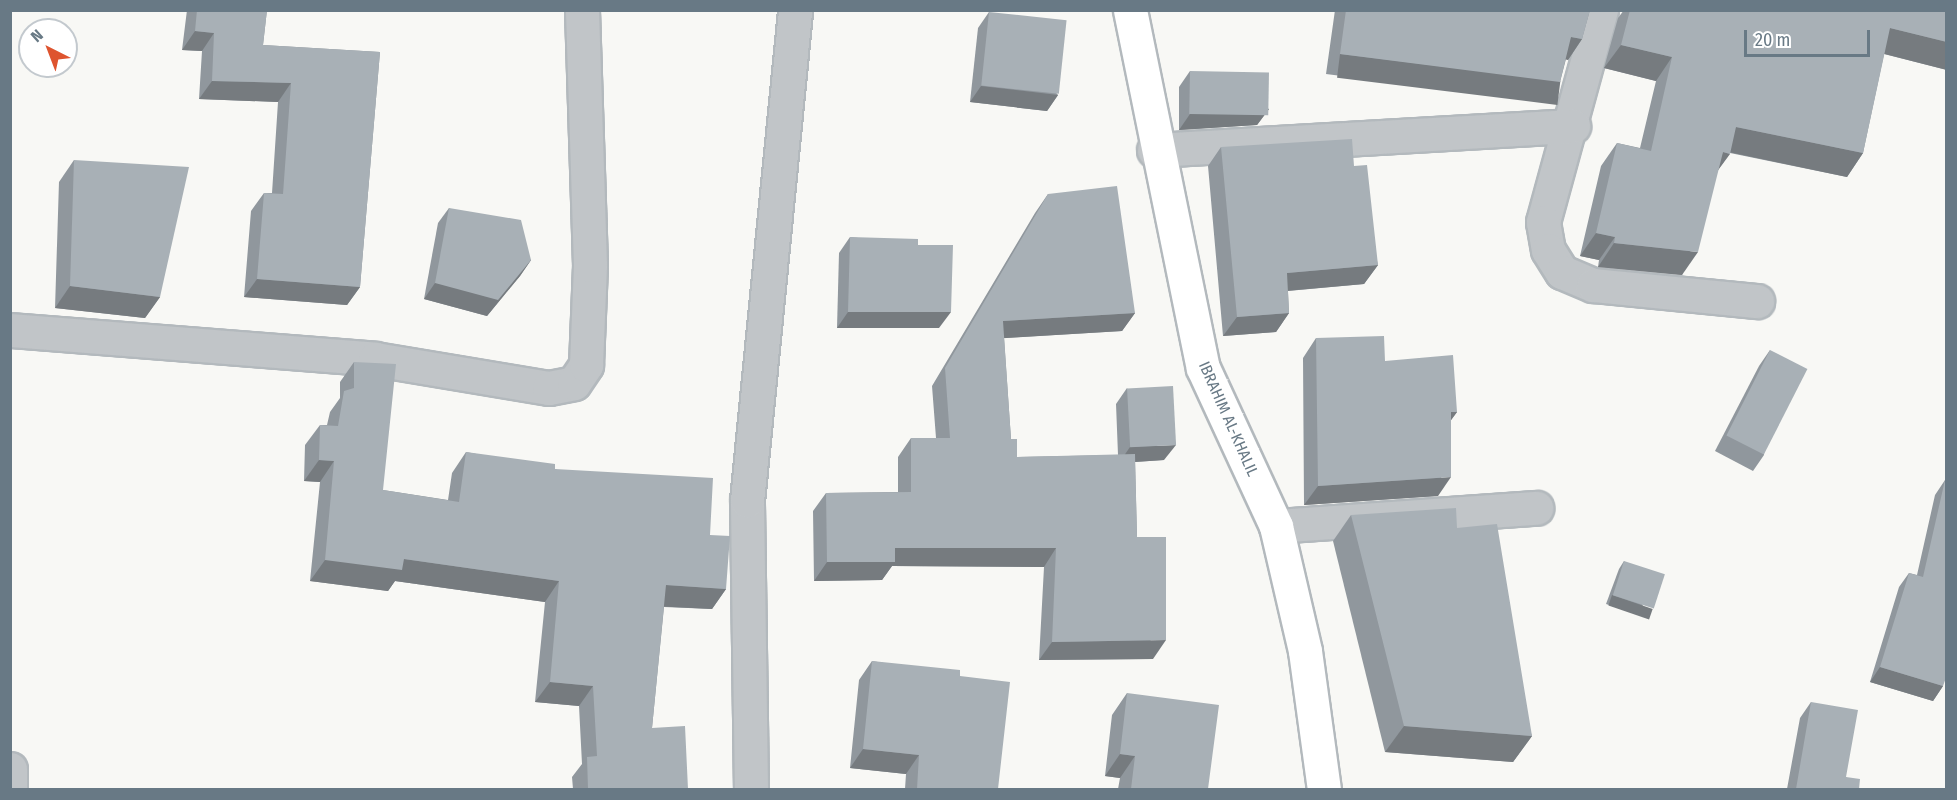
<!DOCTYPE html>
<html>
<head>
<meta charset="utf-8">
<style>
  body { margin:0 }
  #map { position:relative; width:1957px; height:800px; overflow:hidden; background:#f8f8f5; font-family:"Fira Sans Condensed",sans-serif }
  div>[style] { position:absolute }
  .roads { filter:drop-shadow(2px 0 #b3b9bd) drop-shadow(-2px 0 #b3b9bd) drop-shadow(0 2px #b3b9bd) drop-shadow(0 -2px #b3b9bd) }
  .street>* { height:33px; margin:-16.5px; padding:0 16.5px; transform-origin:16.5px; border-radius:16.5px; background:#c1c5c8 }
  .secondary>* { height:33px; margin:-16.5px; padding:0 16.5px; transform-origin:16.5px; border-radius:16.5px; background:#fff }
  .wall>* { inset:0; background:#90979d }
  .shaded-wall>* { inset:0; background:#767b7f; transform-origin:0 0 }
  .building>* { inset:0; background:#a8b0b6; transform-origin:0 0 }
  span { translate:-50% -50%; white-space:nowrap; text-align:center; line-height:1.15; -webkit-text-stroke:6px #fff; paint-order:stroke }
  .street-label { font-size:16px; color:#687985 }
  .frame { position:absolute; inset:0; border:12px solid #687985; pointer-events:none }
  .north { position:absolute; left:18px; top:18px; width:60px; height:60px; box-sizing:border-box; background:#fff; border:2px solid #c3c9ce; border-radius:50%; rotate:318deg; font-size:16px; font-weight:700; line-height:24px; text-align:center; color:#687985 }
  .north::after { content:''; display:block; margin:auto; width:21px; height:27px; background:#de542f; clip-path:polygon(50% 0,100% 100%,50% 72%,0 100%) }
  .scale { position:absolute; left:1744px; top:30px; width:126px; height:27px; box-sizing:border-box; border:3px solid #687985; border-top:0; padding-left:8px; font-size:18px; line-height:21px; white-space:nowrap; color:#687985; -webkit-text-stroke:4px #fff; paint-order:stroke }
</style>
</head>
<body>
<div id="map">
  <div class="roads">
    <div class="street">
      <div style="left:1601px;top:10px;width:220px;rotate:105.3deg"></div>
      <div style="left:1543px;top:222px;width:28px;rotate:80deg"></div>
      <div style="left:1548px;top:250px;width:26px;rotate:58deg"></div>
      <div style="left:1562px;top:272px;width:34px;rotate:23deg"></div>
      <div style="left:1593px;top:285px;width:165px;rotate:5.6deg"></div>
      <div style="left:1154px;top:150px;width:420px;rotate:-3.3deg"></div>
      <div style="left:10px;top:330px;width:366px;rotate:4.5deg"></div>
      <div style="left:375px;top:359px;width:176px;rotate:9.5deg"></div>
      <div style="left:549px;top:388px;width:25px;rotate:-11deg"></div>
      <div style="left:574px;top:383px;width:22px;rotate:-56deg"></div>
      <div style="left:586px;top:365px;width:100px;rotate:-87.7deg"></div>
      <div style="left:590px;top:265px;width:255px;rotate:-91.8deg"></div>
      <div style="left:1276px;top:526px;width:261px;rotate:-4deg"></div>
      <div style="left:10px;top:769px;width:18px;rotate:90deg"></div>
      <div style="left:751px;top:790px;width:289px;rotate:-90.8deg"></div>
      <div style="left:747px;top:501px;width:493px;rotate:-84.4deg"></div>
    </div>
    <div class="secondary">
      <div style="left:1130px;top:10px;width:365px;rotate:78.5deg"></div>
      <div style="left:1203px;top:368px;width:174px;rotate:65.2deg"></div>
      <div style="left:1276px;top:526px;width:128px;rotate:76.9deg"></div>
      <div style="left:1305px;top:651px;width:140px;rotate:82.2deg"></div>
    </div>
  </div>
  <div class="wall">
    <div style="clip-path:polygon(187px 10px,267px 10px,263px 45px,380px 52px,360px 287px,347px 305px,244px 297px,251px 211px,264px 193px,272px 193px,278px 102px,199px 99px,202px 51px,182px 50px)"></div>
    <div style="clip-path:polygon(1335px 10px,1590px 10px,1582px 39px,1568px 60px,1566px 59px,1560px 82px,1546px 102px,1326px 74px)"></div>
    <div style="clip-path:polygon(1624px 10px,1947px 10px,1947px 70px,1884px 54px,1863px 153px,1847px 177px,1730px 153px,1718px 170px,1682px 275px,1598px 267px,1599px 260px,1580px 256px,1601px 166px,1617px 143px,1640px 148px,1656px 81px,1604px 68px,1618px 18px)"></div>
    <div style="clip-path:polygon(989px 12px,1058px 95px,1047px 111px,970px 102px,978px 28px)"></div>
    <div style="clip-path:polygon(1190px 71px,1269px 109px,1257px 125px,1179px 130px,1179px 87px)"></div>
    <div style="clip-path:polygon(1221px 147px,1354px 166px,1378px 265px,1364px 284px,1288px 291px,1289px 313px,1276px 332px,1223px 336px,1208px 166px)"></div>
    <div style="clip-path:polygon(74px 160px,160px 297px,145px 318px,55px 308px,59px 182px)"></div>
    <div style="clip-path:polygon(1048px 194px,1135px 313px,1122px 331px,1004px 338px,1011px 439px,1017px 457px,1118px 455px,1116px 404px,1127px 388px,1164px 460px,1135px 462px,1137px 537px,1153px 659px,1039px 660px,1044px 567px,892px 566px,882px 580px,814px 581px,813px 511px,826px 493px,898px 492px,898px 457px,911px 438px,936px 438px,932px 386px,1035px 213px)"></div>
    <div style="clip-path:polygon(449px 208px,531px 260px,520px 276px,487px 316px,424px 299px,438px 223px)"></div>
    <div style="clip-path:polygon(850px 237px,918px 245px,939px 328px,837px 328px,839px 253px)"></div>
    <div style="clip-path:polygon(1316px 338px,1385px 361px,1457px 412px,1451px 420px,1438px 496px,1304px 505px,1303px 358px)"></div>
    <div style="clip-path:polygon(1770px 350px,1764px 455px,1753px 471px,1715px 451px,1759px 366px)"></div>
    <div style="clip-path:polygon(354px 362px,383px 490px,448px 500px,452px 473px,466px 452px,555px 469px,710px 535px,726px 589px,712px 609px,664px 607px,652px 728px,688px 789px,573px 789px,572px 777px,582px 764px,579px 706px,535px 702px,545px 602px,395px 581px,388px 591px,310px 581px,320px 482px,304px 481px,305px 445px,320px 425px,327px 425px,330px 412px,340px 398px,340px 382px)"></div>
    <div style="clip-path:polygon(1945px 480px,1943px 686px,1933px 701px,1870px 682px,1899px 587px,1909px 573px,1917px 575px,1935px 495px)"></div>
    <div style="clip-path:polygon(1351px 515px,1457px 528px,1532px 736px,1513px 762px,1385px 752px,1333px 541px)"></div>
    <div style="clip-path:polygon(1624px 561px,1648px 618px,1606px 604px,1619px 569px)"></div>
    <div style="clip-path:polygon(872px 661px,960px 676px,998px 789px,905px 789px,906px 774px,850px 768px,859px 680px)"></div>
    <div style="clip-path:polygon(1127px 693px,1208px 789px,1118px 789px,1120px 778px,1105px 776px,1112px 715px)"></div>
    <div style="clip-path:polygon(1811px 702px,1846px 777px,1859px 789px,1787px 789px,1800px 718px)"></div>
  </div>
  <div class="shaded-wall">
    <div style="clip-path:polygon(1890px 28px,1947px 42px,1947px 70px,1873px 51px)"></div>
    <div style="clip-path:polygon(195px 31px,214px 33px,202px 51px,182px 50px)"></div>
    <div style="clip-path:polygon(1571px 37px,1582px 39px,1568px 60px,1557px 57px)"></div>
    <div style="clip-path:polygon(1621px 45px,1672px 57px,1656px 81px,1604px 68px)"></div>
    <div style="left:1340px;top:54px;width:222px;height:24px;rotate:7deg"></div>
    <div style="clip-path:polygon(212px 81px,291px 83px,278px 102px,199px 99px)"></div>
    <div style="clip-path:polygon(981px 86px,1058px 95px,1047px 111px,970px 102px)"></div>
    <div style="clip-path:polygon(1269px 109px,1257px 125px,1179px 130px,1190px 114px)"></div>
    <div style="clip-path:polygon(1736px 127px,1863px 153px,1847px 177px,1719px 150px)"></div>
    <div style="clip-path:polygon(1723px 152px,1730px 154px,1713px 177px)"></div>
    <div style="clip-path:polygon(1596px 233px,1615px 237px,1599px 260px,1580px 256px)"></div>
    <div style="clip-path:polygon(1614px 243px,1698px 252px,1682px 275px,1598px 267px)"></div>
    <div style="clip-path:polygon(531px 260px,520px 276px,487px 316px,424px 299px,435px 283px)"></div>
    <div style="clip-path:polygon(1378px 265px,1364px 284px,1274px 292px,1287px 273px)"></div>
    <div style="clip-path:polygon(257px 279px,360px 287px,347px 305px,244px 297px)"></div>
    <div style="clip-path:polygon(70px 286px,160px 297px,145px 318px,55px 308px)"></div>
    <div style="clip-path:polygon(848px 312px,951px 312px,939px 328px,837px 328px)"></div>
    <div style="clip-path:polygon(1135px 313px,1122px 331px,990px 339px,1003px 321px)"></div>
    <div style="clip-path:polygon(1289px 313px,1276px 332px,1223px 336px,1237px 317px)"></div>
    <div style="clip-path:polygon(1451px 412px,1457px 412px,1443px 431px)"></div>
    <div style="clip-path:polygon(1176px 445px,1164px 460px,1119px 463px,1130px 447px)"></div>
    <div style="clip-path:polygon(319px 460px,334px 461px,320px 482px,304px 481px)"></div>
    <div style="clip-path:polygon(1451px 477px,1438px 496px,1304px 505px,1318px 486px)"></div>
    <div style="clip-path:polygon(895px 548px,1056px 548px,1044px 567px,892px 566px,882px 580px,814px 581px,827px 562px)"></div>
    <div style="clip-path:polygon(404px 559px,559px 581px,545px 602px,395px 581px,388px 591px,310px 581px,325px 560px)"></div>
    <div style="clip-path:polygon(666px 585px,726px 589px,712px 609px,652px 606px)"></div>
    <div style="left:1612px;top:595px;width:43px;height:11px;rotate:19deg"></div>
    <div style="clip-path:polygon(1166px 640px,1153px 659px,1039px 660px,1052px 642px)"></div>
    <div style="clip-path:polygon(1880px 667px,1943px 686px,1933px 701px,1870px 682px)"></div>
    <div style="clip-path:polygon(550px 682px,593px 686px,579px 706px,535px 702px)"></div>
    <div style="clip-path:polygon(1404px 726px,1532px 736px,1513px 762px,1385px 752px)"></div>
    <div style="clip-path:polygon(863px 749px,919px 755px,906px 774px,850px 768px)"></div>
    <div style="clip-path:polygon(1120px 754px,1135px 756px,1120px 778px,1105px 776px)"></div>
  </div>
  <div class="building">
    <div style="clip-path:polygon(197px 10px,267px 10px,263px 45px,380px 52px,360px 287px,257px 279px,264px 193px,283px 194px,291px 83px,212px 81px,214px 33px,195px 31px)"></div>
    <div style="clip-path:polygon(1346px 10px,1590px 10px,1582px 39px,1571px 37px,1560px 82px,1340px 54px)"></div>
    <div style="clip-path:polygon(1630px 10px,1947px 10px,1947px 42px,1890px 28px,1863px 153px,1736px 127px,1730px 154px,1723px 152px,1698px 252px,1614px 243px,1615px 237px,1596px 233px,1617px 143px,1651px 151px,1672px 57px,1621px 45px)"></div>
    <div style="left:989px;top:12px;width:78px;height:74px;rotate:6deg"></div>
    <div style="left:1190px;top:71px;width:79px;height:43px;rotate:1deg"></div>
    <div style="clip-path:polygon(1352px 139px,1354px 166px,1367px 165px,1378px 265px,1287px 273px,1289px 313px,1237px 317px,1221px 147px)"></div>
    <div style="clip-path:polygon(74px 160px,189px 167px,160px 297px,70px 286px)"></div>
    <div style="clip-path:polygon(1117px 186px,1135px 313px,1003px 321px,1011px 439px,1017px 439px,1017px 457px,1135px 454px,1137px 537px,1166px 537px,1166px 640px,1052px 642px,1056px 548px,895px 548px,895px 562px,827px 562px,826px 493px,911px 492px,911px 438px,950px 438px,945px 368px,1048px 194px)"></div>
    <div style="clip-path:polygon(449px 208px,521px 220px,531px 260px,498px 300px,435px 283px)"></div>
    <div style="clip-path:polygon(850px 237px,918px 239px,918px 245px,953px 245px,951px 312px,848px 312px)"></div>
    <div style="clip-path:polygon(1384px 336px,1385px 361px,1453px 355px,1457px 412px,1451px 412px,1451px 477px,1318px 486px,1316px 338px)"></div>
    <div style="left:1770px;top:350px;width:42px;height:96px;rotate:27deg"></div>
    <div style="clip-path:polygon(354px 362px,396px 364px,383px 490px,459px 502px,466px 452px,555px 464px,555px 469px,713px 478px,710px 535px,730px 536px,726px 589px,666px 585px,652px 728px,685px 726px,688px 789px,588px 789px,587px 757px,597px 756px,593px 686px,550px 682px,559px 581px,404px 559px,402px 570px,325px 560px,334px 461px,319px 460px,320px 425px,338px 426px,344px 391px,354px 388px)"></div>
    <div style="left:1173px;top:386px;width:59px;height:46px;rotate:87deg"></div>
    <div style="clip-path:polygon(1945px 480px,1947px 480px,1947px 675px,1943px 686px,1880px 667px,1909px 573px,1923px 577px)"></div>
    <div style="clip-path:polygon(1456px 508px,1457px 528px,1497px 524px,1532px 736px,1404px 726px,1351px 515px)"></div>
    <div style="left:1624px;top:561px;width:43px;height:36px;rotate:18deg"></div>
    <div style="clip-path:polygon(872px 661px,960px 670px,960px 676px,1010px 682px,998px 789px,917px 789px,919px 755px,863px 749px)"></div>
    <div style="clip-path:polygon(1127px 693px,1219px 705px,1208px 789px,1131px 789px,1135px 756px,1120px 754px)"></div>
    <div style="clip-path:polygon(1811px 702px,1858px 710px,1846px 777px,1860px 779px,1859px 789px,1796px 789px)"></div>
  </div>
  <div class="street-label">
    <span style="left:1228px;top:419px;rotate:66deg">IBRAHIM AL-KHALIL</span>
  </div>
  <div class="frame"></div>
  <div class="north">N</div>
  <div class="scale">20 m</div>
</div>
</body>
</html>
